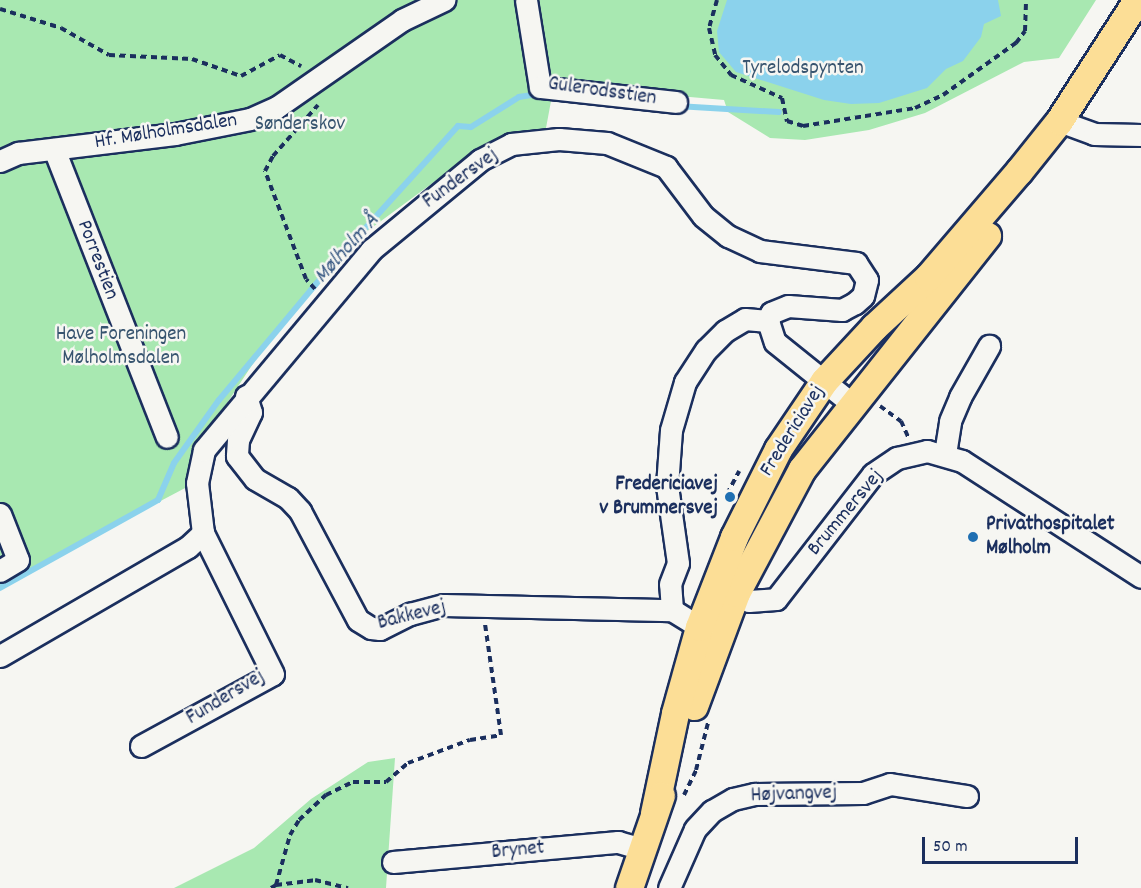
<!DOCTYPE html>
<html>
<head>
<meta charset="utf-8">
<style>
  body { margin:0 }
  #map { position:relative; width:1141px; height:888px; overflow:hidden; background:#f6f6f2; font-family:Dekko,sans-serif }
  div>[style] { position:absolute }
  .green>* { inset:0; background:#a8e8b1 }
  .water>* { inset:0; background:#8bd2ec }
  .stream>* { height:6px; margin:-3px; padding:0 3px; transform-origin:3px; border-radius:3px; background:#8bd2ec }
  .path>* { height:4px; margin-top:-2px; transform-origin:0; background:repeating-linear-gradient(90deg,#1b2f5e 0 6px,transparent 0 10.5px) }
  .roads { filter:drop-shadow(2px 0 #1b2f5e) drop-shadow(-2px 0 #1b2f5e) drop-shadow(0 2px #1b2f5e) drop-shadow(0 -2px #1b2f5e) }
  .minor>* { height:21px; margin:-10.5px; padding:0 10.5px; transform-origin:10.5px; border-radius:10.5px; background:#f6f6f2 }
  .major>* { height:27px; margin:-13.5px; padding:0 13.5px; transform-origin:13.5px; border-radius:13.5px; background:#fcde96 }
  .dots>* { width:16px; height:16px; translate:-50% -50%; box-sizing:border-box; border:3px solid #f6f6f2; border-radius:50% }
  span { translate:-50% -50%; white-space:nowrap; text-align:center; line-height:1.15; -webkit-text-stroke:5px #f6f6f2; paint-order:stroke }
  .park-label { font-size:21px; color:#37546f }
  .street-label { font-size:21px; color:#1b2f5e }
  .poi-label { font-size:21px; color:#1b2f5e; font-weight:700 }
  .right { translate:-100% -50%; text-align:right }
  .left { translate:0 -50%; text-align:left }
  .water-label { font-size:22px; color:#375882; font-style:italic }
  .scale { position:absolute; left:922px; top:837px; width:156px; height:27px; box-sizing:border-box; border:3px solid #1b2f5e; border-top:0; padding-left:8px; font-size:18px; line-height:21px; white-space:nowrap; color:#1b2f5e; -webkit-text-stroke:4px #f6f6f2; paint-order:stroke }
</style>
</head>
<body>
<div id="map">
  <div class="green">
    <div style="clip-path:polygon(0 0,1096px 0,1059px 58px,1024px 62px,925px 113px,869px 130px,805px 140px,770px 138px,728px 112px,724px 100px,554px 85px,546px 128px,507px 136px,476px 151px,362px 235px,331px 266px,254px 362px,195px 452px,187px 487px,0 586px)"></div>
    <div style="clip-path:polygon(395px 758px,386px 888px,174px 888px,254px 848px,311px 799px,368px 762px)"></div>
  </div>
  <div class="water">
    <div style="clip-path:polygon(727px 0,998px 0,1001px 16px,984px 24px,981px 37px,963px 61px,946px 69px,927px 88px,879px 103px,851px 104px,824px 100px,736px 72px,719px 52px,717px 31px)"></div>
  </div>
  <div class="stream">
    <div style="left:677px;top:106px;width:102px;rotate:3.4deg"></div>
    <div style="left:0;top:588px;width:181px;rotate:-29.1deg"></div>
    <div style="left:158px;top:500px;width:40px;rotate:-66.6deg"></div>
    <div style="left:174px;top:463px;width:77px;rotate:-54.5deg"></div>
    <div style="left:219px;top:400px;width:175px;rotate:-50.1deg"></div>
    <div style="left:331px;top:266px;width:189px;rotate:-47.8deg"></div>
    <div style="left:458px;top:126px;width:13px;rotate:4deg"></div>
    <div style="left:471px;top:127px;width:57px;rotate:-32deg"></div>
    <div style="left:519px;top:97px;width:20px;rotate:-9deg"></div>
  </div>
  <div class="path">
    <div style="left:717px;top:0;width:29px;rotate:106deg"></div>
    <div style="left:709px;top:28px;width:28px;rotate:77deg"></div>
    <div style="left:715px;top:55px;width:26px;rotate:51deg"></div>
    <div style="left:731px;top:75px;width:56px;rotate:24.3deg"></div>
    <div style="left:782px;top:98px;width:24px;rotate:78deg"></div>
    <div style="left:787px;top:121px;width:17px;rotate:17deg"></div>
    <div style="left:803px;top:126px;width:113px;rotate:-9.1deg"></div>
    <div style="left:915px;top:108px;width:31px;rotate:-25deg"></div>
    <div style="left:943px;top:95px;width:90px;rotate:-35.5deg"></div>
    <div style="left:1016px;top:43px;width:15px;rotate:-53deg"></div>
    <div style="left:1025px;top:31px;width:31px;rotate:-88deg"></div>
    <div style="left:0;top:9px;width:64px;rotate:17.3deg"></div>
    <div style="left:61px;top:28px;width:55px;rotate:29.4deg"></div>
    <div style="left:109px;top:55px;width:83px;rotate:2.8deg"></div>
    <div style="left:192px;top:59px;width:52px;rotate:19.1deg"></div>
    <div style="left:241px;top:76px;width:44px;rotate:-28.3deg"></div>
    <div style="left:280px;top:55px;width:24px;rotate:28deg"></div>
    <div style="left:315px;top:289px;width:13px;rotate:-132deg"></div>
    <div style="left:306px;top:279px;width:116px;rotate:-110.8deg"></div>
    <div style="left:265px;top:171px;width:17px;rotate:-62deg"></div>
    <div style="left:273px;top:156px;width:68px;rotate:-48.6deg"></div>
    <div style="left:880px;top:406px;width:26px;rotate:36deg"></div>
    <div style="left:901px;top:421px;width:17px;rotate:66deg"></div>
    <div style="left:727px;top:494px;width:26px;rotate:-62deg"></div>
    <div style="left:684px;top:795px;width:28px;rotate:-64deg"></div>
    <div style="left:696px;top:770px;width:49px;rotate:-75.7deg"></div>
    <div style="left:276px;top:885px;width:39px;rotate:-7deg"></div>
    <div style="left:315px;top:880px;width:34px;rotate:14deg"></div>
    <div style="left:271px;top:888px;width:6px;rotate:-31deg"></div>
    <div style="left:276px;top:885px;width:52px;rotate:-74.4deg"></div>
    <div style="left:290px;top:835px;width:17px;rotate:-59deg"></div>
    <div style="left:299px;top:820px;width:37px;rotate:-43deg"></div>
    <div style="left:326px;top:795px;width:30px;rotate:-26deg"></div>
    <div style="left:353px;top:782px;width:33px"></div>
    <div style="left:386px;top:782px;width:29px;rotate:-41deg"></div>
    <div style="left:408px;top:763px;width:66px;rotate:-20.4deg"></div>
    <div style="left:470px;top:740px;width:31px;rotate:-9deg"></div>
    <div style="left:501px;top:735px;width:112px;rotate:-98.2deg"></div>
  </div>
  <div class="roads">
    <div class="minor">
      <div style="left:526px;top:0;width:88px;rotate:80.9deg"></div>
      <div style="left:540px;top:87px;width:137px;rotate:6.3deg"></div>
      <div style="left:1059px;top:121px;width:37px;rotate:20deg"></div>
      <div style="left:1094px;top:134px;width:47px;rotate:1.2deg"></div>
      <div style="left:54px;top:149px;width:309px;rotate:68.6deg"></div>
      <div style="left:0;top:161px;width:20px;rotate:-24deg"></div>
      <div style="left:18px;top:153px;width:158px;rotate:-6.9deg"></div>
      <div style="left:175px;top:134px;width:76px;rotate:-11.3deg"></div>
      <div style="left:250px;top:119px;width:30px;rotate:-24deg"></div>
      <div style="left:277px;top:107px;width:152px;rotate:-34.8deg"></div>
      <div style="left:402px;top:20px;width:47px;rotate:-25.5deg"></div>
      <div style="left:246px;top:396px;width:17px;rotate:73deg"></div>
      <div style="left:251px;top:412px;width:31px;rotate:115deg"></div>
      <div style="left:238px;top:440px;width:16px;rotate:94deg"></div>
      <div style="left:237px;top:456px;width:29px;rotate:52deg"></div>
      <div style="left:255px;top:479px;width:38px;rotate:30deg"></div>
      <div style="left:288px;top:498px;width:18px;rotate:47deg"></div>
      <div style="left:300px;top:511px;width:123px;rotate:62deg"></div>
      <div style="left:358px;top:620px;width:15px;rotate:32deg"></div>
      <div style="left:371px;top:628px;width:9px;rotate:6deg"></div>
      <div style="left:380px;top:629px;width:34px;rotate:-27deg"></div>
      <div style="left:410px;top:614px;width:35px;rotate:-15deg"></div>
      <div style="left:444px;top:605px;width:228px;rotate:1.3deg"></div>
      <div style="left:672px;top:610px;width:32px;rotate:32deg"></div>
      <div style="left:945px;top:454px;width:33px;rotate:-81deg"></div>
      <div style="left:950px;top:421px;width:26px;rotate:-67deg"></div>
      <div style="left:960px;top:397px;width:59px;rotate:-60.4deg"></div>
      <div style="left:0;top:514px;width:49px;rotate:68.6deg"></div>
      <div style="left:18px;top:560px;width:21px;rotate:149deg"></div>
      <div style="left:725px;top:588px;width:27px;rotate:28deg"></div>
      <div style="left:749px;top:601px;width:27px;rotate:-4deg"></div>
      <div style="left:776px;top:599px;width:158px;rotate:-52.2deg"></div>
      <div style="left:873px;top:474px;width:29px;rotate:-34deg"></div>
      <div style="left:897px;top:458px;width:31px;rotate:-13deg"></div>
      <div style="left:927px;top:451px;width:36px;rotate:16deg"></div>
      <div style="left:962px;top:461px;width:213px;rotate:32.9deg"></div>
      <div style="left:672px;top:610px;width:26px;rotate:-94deg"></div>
      <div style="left:670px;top:584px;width:22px;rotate:-69deg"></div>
      <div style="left:678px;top:563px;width:78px;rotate:-98.1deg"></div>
      <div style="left:667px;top:486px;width:56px;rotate:-85.9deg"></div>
      <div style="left:671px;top:430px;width:50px;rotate:-73.7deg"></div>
      <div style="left:685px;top:382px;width:38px;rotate:-57deg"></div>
      <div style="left:706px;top:350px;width:27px;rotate:-45deg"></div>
      <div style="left:725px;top:331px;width:23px;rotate:-31deg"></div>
      <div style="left:745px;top:319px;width:23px;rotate:5deg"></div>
      <div style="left:0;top:656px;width:217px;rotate:-30.1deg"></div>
      <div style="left:188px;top:547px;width:21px;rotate:-43deg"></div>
      <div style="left:141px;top:746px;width:150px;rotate:-28.6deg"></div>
      <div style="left:273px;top:674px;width:157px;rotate:-116.4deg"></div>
      <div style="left:203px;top:533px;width:50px;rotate:-96.8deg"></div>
      <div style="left:197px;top:483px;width:34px;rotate:-78deg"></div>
      <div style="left:204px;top:450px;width:261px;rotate:-50.1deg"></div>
      <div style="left:371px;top:250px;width:141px;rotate:-39.5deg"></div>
      <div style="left:480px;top:160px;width:35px;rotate:-27deg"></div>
      <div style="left:511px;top:144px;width:48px;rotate:-5.9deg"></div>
      <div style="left:559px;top:139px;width:48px;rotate:4.8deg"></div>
      <div style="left:607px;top:143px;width:64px;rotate:22.1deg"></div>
      <div style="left:666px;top:167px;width:61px;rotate:52.9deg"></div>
      <div style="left:703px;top:216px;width:32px;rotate:39deg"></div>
      <div style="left:728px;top:236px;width:35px;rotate:25deg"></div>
      <div style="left:760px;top:251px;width:97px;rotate:7.1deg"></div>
      <div style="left:856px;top:263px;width:20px;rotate:57deg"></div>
      <div style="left:867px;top:280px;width:16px;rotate:104deg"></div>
      <div style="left:863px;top:296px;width:11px;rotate:139deg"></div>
      <div style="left:855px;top:303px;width:15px;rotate:152deg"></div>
      <div style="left:842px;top:310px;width:54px;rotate:-175.8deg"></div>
      <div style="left:788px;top:306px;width:18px;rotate:158deg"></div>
      <div style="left:771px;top:313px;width:9px;rotate:111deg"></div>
      <div style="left:768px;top:321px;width:22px;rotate:72deg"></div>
      <div style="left:775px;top:342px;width:99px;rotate:38.8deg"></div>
      <div style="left:393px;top:862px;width:226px;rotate:-5.1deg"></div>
      <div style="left:618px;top:842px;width:25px;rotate:16deg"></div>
      <div style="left:669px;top:888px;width:64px;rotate:-66.2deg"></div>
      <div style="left:695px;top:829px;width:25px;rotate:-47deg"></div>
      <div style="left:712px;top:811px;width:24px;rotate:-30deg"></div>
      <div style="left:733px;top:799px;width:23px;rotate:-13deg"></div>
      <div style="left:755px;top:794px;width:108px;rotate:-0.5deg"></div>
      <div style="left:863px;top:793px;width:28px;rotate:-18deg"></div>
      <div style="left:890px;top:784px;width:78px;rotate:8.9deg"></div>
    </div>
    <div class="major">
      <div style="left:694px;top:706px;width:121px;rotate:-69.6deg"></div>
      <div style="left:736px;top:593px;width:140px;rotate:-62deg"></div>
      <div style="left:802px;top:469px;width:298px;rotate:-51.6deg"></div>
      <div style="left:654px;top:813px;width:102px;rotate:-78.1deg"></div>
      <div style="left:675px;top:713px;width:89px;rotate:-74.4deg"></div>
      <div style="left:699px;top:627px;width:97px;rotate:-68.7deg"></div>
      <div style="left:734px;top:537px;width:98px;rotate:-63.4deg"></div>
      <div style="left:778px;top:449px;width:82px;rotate:-55.9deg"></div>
      <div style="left:824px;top:381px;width:74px;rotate:-47.2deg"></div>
      <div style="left:874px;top:327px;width:74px;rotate:-42.8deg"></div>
      <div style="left:928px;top:277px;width:140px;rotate:-49.4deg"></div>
      <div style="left:1019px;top:171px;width:64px;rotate:-51.3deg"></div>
      <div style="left:1059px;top:121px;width:144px;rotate:-57.2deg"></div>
      <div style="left:629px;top:888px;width:98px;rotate:-71deg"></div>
    </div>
  </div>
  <div class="dots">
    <div style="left:730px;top:497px;background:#1f6fb2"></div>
    <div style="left:973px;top:537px;background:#1f6fb2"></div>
  </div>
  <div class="park-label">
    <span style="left:803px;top:69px">Tyrelodspynten</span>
    <span style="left:300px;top:125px">Sønderskov</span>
    <span style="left:121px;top:347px">Have Foreningen<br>Mølholmsdalen</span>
  </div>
  <div class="street-label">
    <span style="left:602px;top:92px;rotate:8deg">Gulerodsstien</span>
    <span style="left:166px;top:132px;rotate:-9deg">Hf. Mølholmsdalen</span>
    <span style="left:461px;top:179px;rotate:-36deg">Fundersvej</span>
    <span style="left:97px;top:260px;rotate:69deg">Porrestien</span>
    <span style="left:793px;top:431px;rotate:-58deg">Fredericiavej</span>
    <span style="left:846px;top:513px;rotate:-50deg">Brummersvej</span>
    <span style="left:412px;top:616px;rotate:-14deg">Bakkevej</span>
    <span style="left:226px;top:698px;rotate:-31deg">Fundersvej</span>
    <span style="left:794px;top:795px;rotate:-2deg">Højvangvej</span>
    <span style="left:518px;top:851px;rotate:-5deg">Brynet</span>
  </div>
  <div class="poi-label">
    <span class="right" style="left:718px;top:497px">Fredericiavej<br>v Brummersvej</span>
    <span class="left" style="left:986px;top:537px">Privathospitalet<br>Mølholm</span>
  </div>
  <div class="water-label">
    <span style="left:347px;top:249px;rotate:-48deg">Mølholm Å</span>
  </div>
  <div class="scale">50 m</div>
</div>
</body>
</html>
